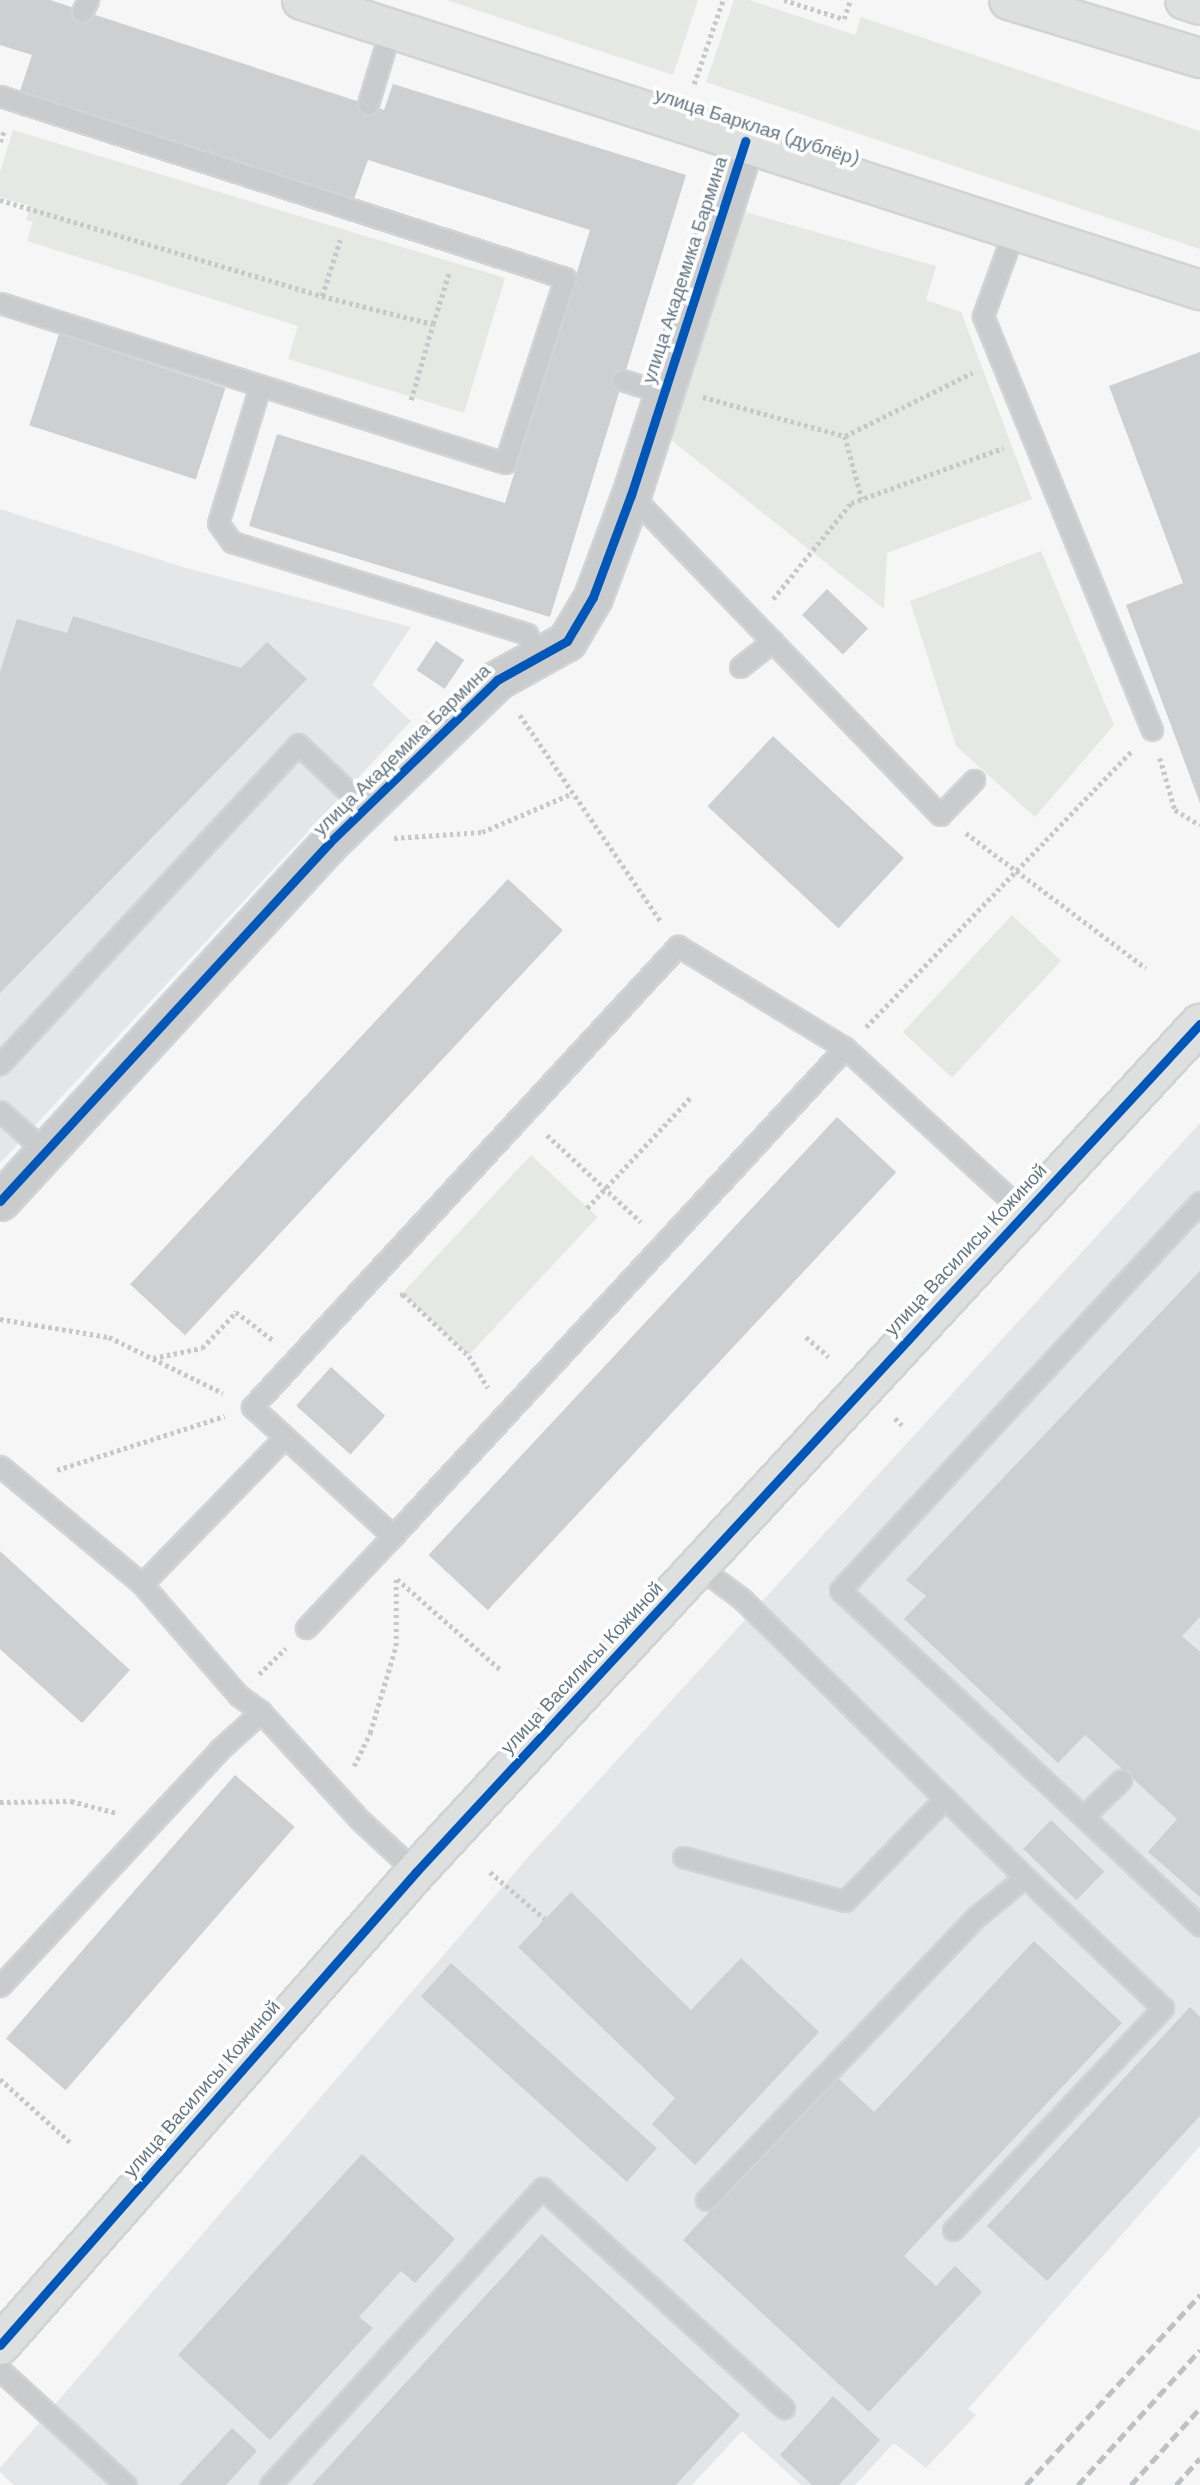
<!DOCTYPE html>
<html>
<head>
<meta charset="utf-8">
<style>
  body { margin:0 }
  #map { position:relative; width:1200px; height:2485px; overflow:hidden; background:#f6f6f6; font-family:"DM Sans",sans-serif }
  div>[style] { position:absolute }
  .built>* { inset:0; background:#e5e6e7 }
  .green>* { inset:0; background:#e5e8e3; transform-origin:0 0 }
  .building>* { inset:0; background:#cdcfd0; transform-origin:0 0 }
  .path>* { height:4.5px; margin-top:-2.25px; transform-origin:0; background:repeating-linear-gradient(90deg,#c7c8c9 0 3.5px,transparent 0 7px) }
  .roads { filter:drop-shadow(2px 0 #d2d3d4) drop-shadow(-2px 0 #d2d3d4) drop-shadow(0 2px #d2d3d4) drop-shadow(0 -2px #d2d3d4) }
  .lane>* { height:19px; margin:-9.5px; padding:0 9.5px; transform-origin:9.5px; border-radius:9.5px; background:#c9cbcc }
  .street>* { height:37px; margin:-18.5px; padding:0 18.5px; transform-origin:18.5px; border-radius:18.5px; background:#c9cbcc }
  .secondary>* { height:38px; margin:-19px; padding:0 19px; transform-origin:19px; border-radius:19px; background:#dedfdf }
  .rail>* { height:5px; margin-top:-2.5px; transform-origin:0; background:repeating-linear-gradient(90deg,#bfc0c2 0 10px,transparent 0 15px) }
  .cycleway>* { height:9px; margin:-4.5px; padding:0 4.5px; transform-origin:4.5px; border-radius:4.5px; background:#0057b8 }
  span { translate:-50% -50%; white-space:nowrap; text-align:center; line-height:1.15; -webkit-text-stroke:7px #fff; paint-order:stroke }
  .street-label { font-size:19px; color:#677885 }
</style>
</head>
<body>
<div id="map">
  <div class="built">
    <div style="clip-path:polygon(0 509px,186px 568px,411px 627px,372px 685px,411px 721px,0 1163px)"></div>
    <div style="clip-path:polygon(1200px 1123px,1200px 2146px,968px 2409px,976px 2415px,926px 2468px,894px 2443px,855px 2485px,801px 2485px,742px 2431px,692px 2485px,14px 2485px,0 2472px,0 2468px,530px 1855px)"></div>
  </div>
  <div class="green">
    <div style="clip-path:polygon(446px 0,698px 0,673px 75px)"></div>
    <div style="clip-path:polygon(734px 0,749px 0,855px 35px,861px 17px,1200px 131px,1200px 249px,706px 82px)"></div>
    <div style="clip-path:polygon(13px 130px,505px 278px,464px 413px,288px 359px,298px 326px,27px 241px,33px 222px,26px 220px,30px 206px,0 197px,0 172px)"></div>
    <div style="clip-path:polygon(745px 212px,936px 266px,926px 300px,961px 312px,1032px 499px,887px 553px,884px 609px,671px 440px)"></div>
    <div style="clip-path:polygon(1041px 551px,1114px 725px,1035px 817px,956px 746px,910px 601px)"></div>
    <div style="left:1012px;top:915px;width:67px;height:160px;rotate:43deg"></div>
    <div style="left:531px;top:1155px;width:91px;height:189px;rotate:43deg"></div>
  </div>
  <div class="building">
    <div style="clip-path:polygon(0 0,50px 0,384px 110px,393px 84px,686px 175px,550px 617px,249px 526px,277px 434px,505px 503px,590px 230px,368px 160px,354px 199px,20px 91px,32px 55px,0 45px)"></div>
    <div style="left:59px;top:334px;width:175px;height:96px;rotate:18deg"></div>
    <div style="clip-path:polygon(1200px 352px,1200px 803px,1126px 605px,1183px 583px,1109px 386px)"></div>
    <div style="left:827px;top:589px;width:57px;height:36px;rotate:44deg"></div>
    <div style="clip-path:polygon(73px 616px,241px 668px,267px 642px,307px 679px,0 993px,0 672px,17px 619px,67px 633px)"></div>
    <div style="left:436px;top:641px;width:34px;height:35px;rotate:34deg"></div>
    <div style="left:773px;top:736px;width:179px;height:96px;rotate:43deg"></div>
    <div style="left:508px;top:879px;width:75px;height:554px;rotate:43deg"></div>
    <div style="left:837px;top:1117px;width:81px;height:599px;rotate:43deg"></div>
    <div style="clip-path:polygon(1200px 1271px,1200px 1617px,1182px 1636px,1200px 1652px,1200px 1897px,1148px 1852px,1177px 1819px,1085px 1735px,1058px 1763px,904px 1619px,926px 1596px,906px 1580px)"></div>
    <div style="left:331px;top:1367px;width:73px;height:52px;rotate:42deg"></div>
    <div style="clip-path:polygon(0 1551px,130px 1670px,82px 1723px,0 1649px)"></div>
    <div style="left:235px;top:1775px;width:79px;height:349px;rotate:41deg"></div>
    <div style="left:1051px;top:1820px;width:74px;height:40px;rotate:44deg"></div>
    <div style="clip-path:polygon(571px 1892px,691px 2010px,741px 1958px,819px 2032px,695px 2165px,652px 2124px,675px 2098px,518px 1947px)"></div>
    <div style="clip-path:polygon(1034px 1941px,1122px 2023px,904px 2256px,936px 2286px,955px 2266px,982px 2292px,869px 2412px,683px 2240px,836px 2076px,874px 2112px)"></div>
    <div style="left:451px;top:1963px;width:277px;height:45px;rotate:42deg"></div>
    <div style="clip-path:polygon(1190px 2007px,1200px 2017px,1200px 2116px,1047px 2281px,987px 2226px)"></div>
    <div style="clip-path:polygon(362px 2154px,455px 2239px,415px 2283px,401px 2271px,359px 2317px,373px 2328px,270px 2440px,178px 2355px)"></div>
    <div style="clip-path:polygon(542px 2234px,740px 2415px,676px 2485px,312px 2485px)"></div>
    <div style="clip-path:polygon(833px 2396px,880px 2440px,839px 2485px,812px 2485px,780px 2455px)"></div>
    <div style="clip-path:polygon(232px 2428px,257px 2451px,226px 2485px,179px 2485px)"></div>
  </div>
  <div class="path">
    <div style="left:784px;top:0;width:63px;rotate:17.6deg"></div>
    <div style="left:844px;top:19px;width:20px;rotate:-72deg"></div>
    <div style="left:694px;top:84px;width:89px;rotate:-71deg"></div>
    <div style="left:0;top:142px;width:12px;rotate:-70deg"></div>
    <div style="left:0;top:200px;width:336px;rotate:16.6deg"></div>
    <div style="left:322px;top:296px;width:114px;rotate:14.2deg"></div>
    <div style="left:433px;top:324px;width:53px;rotate:-72.6deg"></div>
    <div style="left:322px;top:296px;width:59px;rotate:-72.2deg"></div>
    <div style="left:703px;top:397px;width:147px;rotate:15.4deg"></div>
    <div style="left:845px;top:436px;width:142px;rotate:-26.4deg"></div>
    <div style="left:411px;top:400px;width:79px;rotate:-73.9deg"></div>
    <div style="left:845px;top:436px;width:65px;rotate:74.9deg"></div>
    <div style="left:773px;top:599px;width:124px;rotate:-50.9deg"></div>
    <div style="left:851px;top:503px;width:162px;rotate:-19.9deg"></div>
    <div style="left:520px;top:715px;width:250px;rotate:55.7deg"></div>
    <div style="left:1160px;top:758px;width:54px;rotate:73.9deg"></div>
    <div style="left:1175px;top:810px;width:29px;rotate:31deg"></div>
    <div style="left:966px;top:833px;width:225px;rotate:36.9deg"></div>
    <div style="left:394px;top:838px;width:88px;rotate:-3.9deg"></div>
    <div style="left:482px;top:832px;width:97px;rotate:-23.1deg"></div>
    <div style="left:866px;top:1027px;width:383px;rotate:-46.1deg"></div>
    <div style="left:547px;top:1135px;width:128px;rotate:42.8deg"></div>
    <div style="left:587px;top:1208px;width:152px;rotate:-46.9deg"></div>
    <div style="left:400px;top:1295px;width:3px;rotate:-18deg"></div>
    <div style="left:403px;top:1294px;width:91px;rotate:43.2deg"></div>
    <div style="left:469px;top:1356px;width:37px;rotate:59deg"></div>
    <div style="left:0;top:1319px;width:110px;rotate:9.4deg"></div>
    <div style="left:109px;top:1337px;width:127px;rotate:26.2deg"></div>
    <div style="left:806px;top:1337px;width:30px;rotate:41deg"></div>
    <div style="left:153px;top:1358px;width:50px;rotate:-11.5deg"></div>
    <div style="left:202px;top:1348px;width:50px;rotate:-46.6deg"></div>
    <div style="left:236px;top:1312px;width:46px;rotate:37.1deg"></div>
    <div style="left:895px;top:1418px;width:10px;rotate:45deg"></div>
    <div style="left:57px;top:1470px;width:176px;rotate:-17.8deg"></div>
    <div style="left:397px;top:1579px;width:138px;rotate:41.2deg"></div>
    <div style="left:259px;top:1674px;width:37px;rotate:-44deg"></div>
    <div style="left:354px;top:1766px;width:37px;rotate:-64deg"></div>
    <div style="left:370px;top:1733px;width:91px;rotate:-73.4deg"></div>
    <div style="left:396px;top:1646px;width:67px;rotate:-90deg"></div>
    <div style="left:0;top:1802px;width:71px;rotate:-0.8deg"></div>
    <div style="left:71px;top:1801px;width:48px;rotate:14.6deg"></div>
    <div style="left:490px;top:1872px;width:72px;rotate:40.5deg"></div>
    <div style="left:0;top:2079px;width:94px;rotate:42deg"></div>
  </div>
  <div class="roads">
    <div class="lane">
      <div style="left:82px;top:12px;width:13px;rotate:-63deg"></div>
      <div style="left:0;top:96px;width:594px;rotate:17.85deg"></div>
      <div style="left:565px;top:278px;width:194px;rotate:108deg"></div>
      <div style="left:505px;top:463px;width:530px;rotate:-162.42deg"></div>
      <div style="left:368px;top:104px;width:79px;rotate:-73.2deg"></div>
      <div style="left:1015px;top:228px;width:94px;rotate:110deg"></div>
      <div style="left:983px;top:316px;width:447px;rotate:67.8deg"></div>
      <div style="left:622px;top:380px;width:44px;rotate:17.2deg"></div>
      <div style="left:260px;top:386px;width:143px;rotate:107deg"></div>
      <div style="left:218px;top:523px;width:24px;rotate:54deg"></div>
      <div style="left:232px;top:542px;width:309px;rotate:17.3deg"></div>
      <div style="left:527px;top:634px;width:25px;rotate:67deg"></div>
      <div style="left:631px;top:495px;width:445px;rotate:46deg"></div>
      <div style="left:940px;top:815px;width:49px;rotate:-45.8deg"></div>
      <div style="left:740px;top:667px;width:42px;rotate:-38.2deg"></div>
      <div style="left:845px;top:1048px;width:665px;rotate:132.81deg"></div>
      <div style="left:393px;top:1536px;width:191px;rotate:-137.5deg"></div>
      <div style="left:252px;top:1407px;width:628px;rotate:-47.26deg"></div>
      <div style="left:678px;top:946px;width:196px;rotate:31.4deg"></div>
      <div style="left:845px;top:1048px;width:243px;rotate:42.5deg"></div>
      <div style="left:0;top:1064px;width:437px;rotate:-47deg"></div>
      <div style="left:298px;top:744px;width:93px;rotate:43.3deg"></div>
      <div style="left:0;top:1111px;width:60px;rotate:41.6deg"></div>
      <div style="left:1200px;top:1202px;width:529px;rotate:132.86deg"></div>
      <div style="left:840px;top:1590px;width:492px;rotate:43deg"></div>
      <div style="left:0;top:1466px;width:185px;rotate:39.7deg"></div>
      <div style="left:142px;top:1584px;width:147px;rotate:49.1deg"></div>
      <div style="left:238px;top:1695px;width:29px;rotate:36deg"></div>
      <div style="left:261px;top:1712px;width:148px;rotate:47.5deg"></div>
      <div style="left:361px;top:1821px;width:75px;rotate:42.8deg"></div>
      <div style="left:699px;top:1567px;width:54px;rotate:36.7deg"></div>
      <div style="left:742px;top:1599px;width:397px;rotate:44.5deg"></div>
      <div style="left:1025px;top:1877px;width:63px;rotate:140.8deg"></div>
      <div style="left:976px;top:1917px;width:391px;rotate:133.7deg"></div>
      <div style="left:142px;top:1584px;width:205px;rotate:-45.8deg"></div>
      <div style="left:306px;top:1628px;width:127px;rotate:-46.6deg"></div>
      <div style="left:1084px;top:1816px;width:52px;rotate:-44.2deg"></div>
      <div style="left:683px;top:1857px;width:168px;rotate:15.2deg"></div>
      <div style="left:845px;top:1901px;width:144px;rotate:-45.8deg"></div>
      <div style="left:0;top:1986px;width:322px;rotate:-47.1deg"></div>
      <div style="left:219px;top:1750px;width:57px;rotate:-42.1deg"></div>
      <div style="left:953px;top:2230px;width:306px;rotate:-46.6deg"></div>
      <div style="left:1163px;top:2008px;width:190px;rotate:-136.5deg"></div>
      <div style="left:0;top:2370px;width:171px;rotate:42.4deg"></div>
      <div style="left:270px;top:2485px;width:403px;rotate:-47.5deg"></div>
      <div style="left:542px;top:2188px;width:327px;rotate:42.3deg"></div>
    </div>
    <div class="street">
      <div style="left:0;top:1201px;width:486px;rotate:-47.4deg"></div>
      <div style="left:329px;top:843px;width:234px;rotate:-44.1deg"></div>
      <div style="left:497px;top:680px;width:80px;rotate:-29.1deg"></div>
      <div style="left:567px;top:641px;width:51px;rotate:-59.4deg"></div>
      <div style="left:593px;top:597px;width:109px;rotate:-69.6deg"></div>
      <div style="left:631px;top:495px;width:372px;rotate:-72.1deg"></div>
    </div>
    <div class="secondary">
      <div style="left:302px;top:0;width:944px;rotate:17.9deg"></div>
      <div style="left:1009px;top:0;width:200px;rotate:16.9deg"></div>
      <div style="left:1185px;top:0;width:16px;rotate:18deg"></div>
      <div style="left:0;top:2345px;width:630px;rotate:-48.67deg"></div>
      <div style="left:416px;top:1872px;width:1155px;rotate:-47.25deg"></div>
    </div>
  </div>
  <div class="rail">
    <div style="left:1026px;top:2485px;width:258px;rotate:-47.5deg"></div>
    <div style="left:1078px;top:2485px;width:182px;rotate:-47.9deg"></div>
    <div style="left:1131px;top:2485px;width:103px;rotate:-48.1deg"></div>
    <div style="left:1176px;top:2485px;width:36px;rotate:-48deg"></div>
  </div>
  <div class="cycleway">
    <div style="left:0;top:1201px;width:486px;rotate:-47.4deg"></div>
    <div style="left:329px;top:843px;width:234px;rotate:-44.1deg"></div>
    <div style="left:497px;top:680px;width:80px;rotate:-29.1deg"></div>
    <div style="left:567px;top:641px;width:51px;rotate:-59.4deg"></div>
    <div style="left:593px;top:597px;width:109px;rotate:-69.6deg"></div>
    <div style="left:631px;top:495px;width:372px;rotate:-72.1deg"></div>
    <div style="left:0;top:2345px;width:630px;rotate:-48.67deg"></div>
    <div style="left:416px;top:1872px;width:1155px;rotate:-47.25deg"></div>
  </div>
  <div class="street-label">
    <span style="left:757px;top:127px;rotate:18deg">улица Барклая (дублёр)</span>
    <span style="left:685px;top:270px;rotate:-72deg">улица Академика Бармина</span>
    <span style="left:402px;top:750px;rotate:-44deg">улица Академика Бармина</span>
    <span style="left:966px;top:1250px;rotate:-47deg">улица Василисы Кожиной</span>
    <span style="left:582px;top:1668px;rotate:-47deg">улица Василисы Кожиной</span>
    <span style="left:202px;top:2089px;rotate:-49deg">улица Василисы Кожиной</span>
  </div>
</div>
</body>
</html>
